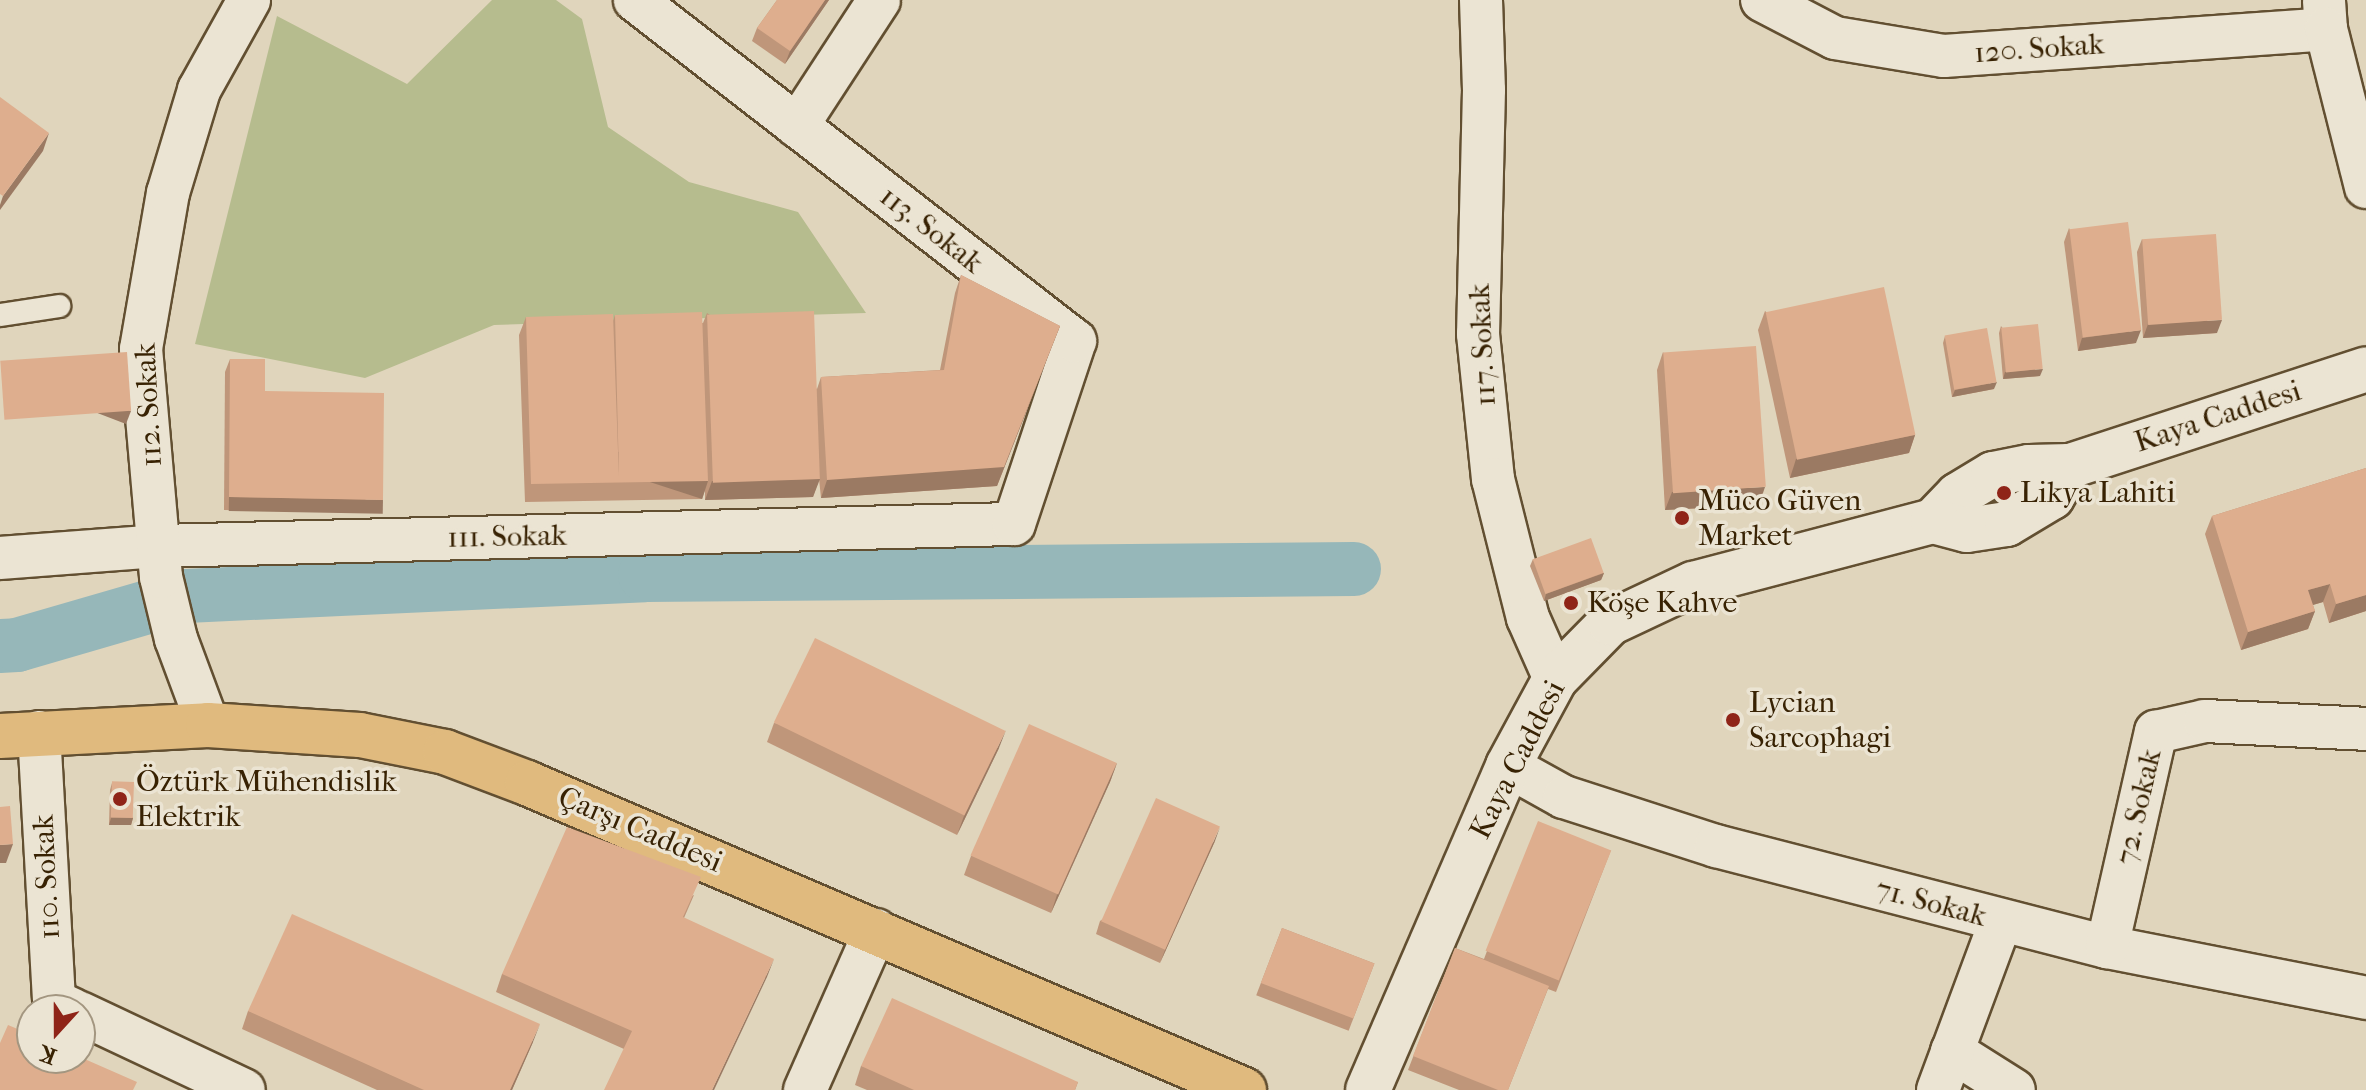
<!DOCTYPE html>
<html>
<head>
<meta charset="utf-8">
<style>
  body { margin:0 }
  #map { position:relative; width:2366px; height:1090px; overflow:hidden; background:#e0d5bc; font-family:"IM FELL French Canon",serif }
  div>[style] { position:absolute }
  .green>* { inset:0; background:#b6bc8e }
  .canal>* { height:54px; margin:-27px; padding:0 27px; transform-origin:27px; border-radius:27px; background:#96b7b9 }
  .roads { filter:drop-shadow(2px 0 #624f31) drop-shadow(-2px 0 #624f31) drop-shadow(0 2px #624f31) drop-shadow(0 -2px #624f31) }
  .service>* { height:22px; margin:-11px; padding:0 11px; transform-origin:11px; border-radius:11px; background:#ebe4d3 }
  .minor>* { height:42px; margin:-21px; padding:0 21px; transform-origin:21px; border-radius:21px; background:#ebe4d3 }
  .tertiary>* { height:44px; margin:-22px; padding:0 22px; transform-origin:22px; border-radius:22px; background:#ebe4d3 }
  .primary>* { height:44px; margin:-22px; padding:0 22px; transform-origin:22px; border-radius:22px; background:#e0ba7e }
  .wall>* { inset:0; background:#bf967a; transform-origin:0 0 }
  .shaded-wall>* { inset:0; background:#9b7a63; transform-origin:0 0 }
  .building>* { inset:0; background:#deae8e; transform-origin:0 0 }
  .dots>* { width:22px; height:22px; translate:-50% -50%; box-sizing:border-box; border:4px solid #ebe4d3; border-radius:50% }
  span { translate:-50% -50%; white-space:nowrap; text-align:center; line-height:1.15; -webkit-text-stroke:7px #ebe4d3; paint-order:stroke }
  .street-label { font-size:30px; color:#382203 }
  .poi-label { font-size:30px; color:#382203 }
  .left { translate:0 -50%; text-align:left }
  .north { position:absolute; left:16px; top:994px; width:80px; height:80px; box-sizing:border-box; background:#ebe4d3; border:2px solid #a39680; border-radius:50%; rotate:201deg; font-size:22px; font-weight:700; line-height:32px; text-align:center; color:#382203 }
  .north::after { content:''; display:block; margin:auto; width:28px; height:36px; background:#8f2418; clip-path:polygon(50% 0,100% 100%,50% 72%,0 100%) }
</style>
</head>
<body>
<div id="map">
  <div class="green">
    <div style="clip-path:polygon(492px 0,556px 0,582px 19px,608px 127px,689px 182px,798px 212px,866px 313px,494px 325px,365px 378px,195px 344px,277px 16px,407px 84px)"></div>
  </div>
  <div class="canal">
    <div style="left:0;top:646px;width:17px;rotate:-3deg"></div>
    <div style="left:17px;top:645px;width:176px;rotate:-16.2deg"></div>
    <div style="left:186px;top:596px;width:459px;rotate:-2.6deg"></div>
    <div style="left:645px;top:575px;width:709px;rotate:-0.48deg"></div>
  </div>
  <div class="roads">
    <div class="service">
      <div style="left:0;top:315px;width:60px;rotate:-8.7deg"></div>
    </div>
    <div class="minor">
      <div style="left:1481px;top:0;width:90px;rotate:88.1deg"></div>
      <div style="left:1484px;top:90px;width:244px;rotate:91.4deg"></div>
      <div style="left:1478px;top:334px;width:146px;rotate:84.1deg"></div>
      <div style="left:1493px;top:479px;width:143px;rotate:75.9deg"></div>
      <div style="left:1528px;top:618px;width:67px;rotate:66.1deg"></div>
      <div style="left:1762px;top:0;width:82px;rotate:27.5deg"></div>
      <div style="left:1835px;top:38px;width:110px;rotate:9.4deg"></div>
      <div style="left:1944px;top:56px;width:383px;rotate:-4deg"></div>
      <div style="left:2324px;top:1px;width:28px;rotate:86deg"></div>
      <div style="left:2326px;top:29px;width:163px;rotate:75.8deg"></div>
      <div style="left:797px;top:126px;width:150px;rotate:-56.9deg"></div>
      <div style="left:0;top:558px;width:160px;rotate:-4.3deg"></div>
      <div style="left:160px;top:546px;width:854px;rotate:-1.48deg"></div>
      <div style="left:1014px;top:524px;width:193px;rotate:-71.6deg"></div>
      <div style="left:1075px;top:341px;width:557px;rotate:-142.22deg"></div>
      <div style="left:208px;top:725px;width:92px;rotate:-110.4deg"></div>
      <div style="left:176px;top:639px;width:64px;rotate:-103.6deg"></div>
      <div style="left:161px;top:577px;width:229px;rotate:-95deg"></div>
      <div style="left:141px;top:349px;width:158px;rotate:-80.2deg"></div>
      <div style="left:168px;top:193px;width:108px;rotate:-73.2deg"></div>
      <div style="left:199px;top:90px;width:103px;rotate:-60.9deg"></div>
      <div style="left:39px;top:732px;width:269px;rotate:86.8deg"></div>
      <div style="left:54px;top:1001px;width:21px;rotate:25deg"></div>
      <div style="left:1508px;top:766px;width:64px;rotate:29deg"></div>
      <div style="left:1564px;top:797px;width:160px;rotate:17.9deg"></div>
      <div style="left:1716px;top:846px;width:404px;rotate:14.5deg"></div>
      <div style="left:2107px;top:947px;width:264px;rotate:11.1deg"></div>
      <div style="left:2107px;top:947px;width:221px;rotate:-77.2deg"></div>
      <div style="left:2156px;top:732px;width:50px;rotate:-12.7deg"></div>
      <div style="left:2205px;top:721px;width:161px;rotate:2.8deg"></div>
      <div style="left:80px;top:1013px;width:181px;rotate:25.2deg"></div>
      <div style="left:1952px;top:1051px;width:73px;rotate:32.2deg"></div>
      <div style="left:805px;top:1090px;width:175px;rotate:-66.1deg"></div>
      <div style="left:1938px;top:1090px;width:180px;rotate:-69.6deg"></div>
    </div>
    <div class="tertiary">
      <div style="left:1933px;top:521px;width:36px;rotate:-46deg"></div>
      <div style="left:1958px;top:495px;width:41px;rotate:-31deg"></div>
      <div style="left:1993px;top:474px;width:37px;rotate:-11deg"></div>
      <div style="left:2029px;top:467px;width:41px;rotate:-1.4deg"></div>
      <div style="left:2070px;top:466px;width:311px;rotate:-18.1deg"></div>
      <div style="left:1368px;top:1090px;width:353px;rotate:-66.6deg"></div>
      <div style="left:1508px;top:766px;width:99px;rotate:-61.6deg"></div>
      <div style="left:1555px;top:679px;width:78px;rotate:-45.5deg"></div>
      <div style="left:1610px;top:623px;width:92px;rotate:-25.2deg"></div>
      <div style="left:1693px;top:584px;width:248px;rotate:-14.7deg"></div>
      <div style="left:1933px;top:521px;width:35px;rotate:15deg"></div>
      <div style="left:1967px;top:530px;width:40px;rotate:-8.5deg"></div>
      <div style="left:2007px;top:524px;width:52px;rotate:-31deg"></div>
      <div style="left:2052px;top:497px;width:36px;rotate:-60deg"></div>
    </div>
    <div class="primary">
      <div style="left:0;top:736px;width:208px;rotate:-3deg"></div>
      <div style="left:208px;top:725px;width:152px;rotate:3.8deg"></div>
      <div style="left:360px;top:735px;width:87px;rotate:11.3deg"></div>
      <div style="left:445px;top:752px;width:88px;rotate:20.7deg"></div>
      <div style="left:527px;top:783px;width:780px;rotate:23.18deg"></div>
    </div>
  </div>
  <div class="wall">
    <div style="clip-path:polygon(777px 0,829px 0,785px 64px,752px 41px,757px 28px)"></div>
    <div style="clip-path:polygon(2069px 228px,2136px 343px,2078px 351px,2064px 242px)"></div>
    <div style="clip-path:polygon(2142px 239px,2217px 333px,2143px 338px,2137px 252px)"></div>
    <div style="clip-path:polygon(961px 275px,1060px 326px,997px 486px,821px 498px,819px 479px,813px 497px,705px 500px,705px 490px,702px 499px,525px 502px,519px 335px,526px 317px,613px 321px,615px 315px,703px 323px,707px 313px,817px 389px,821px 377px,940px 370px,955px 293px)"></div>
    <div style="clip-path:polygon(1765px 311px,1915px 435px,1909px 453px,1790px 478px,1758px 330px)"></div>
    <div style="clip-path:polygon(2001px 326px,2040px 376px,2003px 379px,1999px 333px)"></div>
    <div style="clip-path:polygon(1945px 336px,1994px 389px,1952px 397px,1943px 343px)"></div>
    <div style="clip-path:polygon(1663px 352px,1759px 505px,1665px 510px,1657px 370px)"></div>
    <div style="clip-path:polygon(230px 359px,265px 391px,378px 513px,224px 510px,225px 372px)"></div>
    <div style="clip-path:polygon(2366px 468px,2366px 611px,2329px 623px,2323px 602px,2313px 605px,2315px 611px,2308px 629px,2241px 650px,2205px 534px,2212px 516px)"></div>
    <div style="clip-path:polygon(1533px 559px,1604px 573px,1601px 580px,1544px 601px,1530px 566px)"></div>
    <div style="clip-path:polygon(774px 723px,999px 748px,957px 835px,767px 742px)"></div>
    <div style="clip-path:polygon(1117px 763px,1110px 782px,1051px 913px,964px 875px,971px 856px)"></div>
    <div style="clip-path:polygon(112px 783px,133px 818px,131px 825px,109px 825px,110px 790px)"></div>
    <div style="clip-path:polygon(1215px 841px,1160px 963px,1096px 934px,1100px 921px)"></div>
    <div style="clip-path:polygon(1611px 850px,1556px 992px,1548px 989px,1508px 1090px,1459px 1090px,1408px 1070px,1455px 948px,1484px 959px,1487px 951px)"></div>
    <div style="clip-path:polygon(694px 895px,684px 918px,767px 977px,624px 1049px,496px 992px,502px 974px)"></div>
    <div style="left:1282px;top:928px;width:99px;height:72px;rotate:21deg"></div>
    <div style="clip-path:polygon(248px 1011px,533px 1042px,512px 1090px,377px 1090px,242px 1029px)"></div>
    <div style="clip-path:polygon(861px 1066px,1078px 1082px,1075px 1090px,867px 1090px,855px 1085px)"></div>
  </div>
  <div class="shaded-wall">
    <div style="clip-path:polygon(825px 0,829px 0,785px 64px,790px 51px)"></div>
    <div style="clip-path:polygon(49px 133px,43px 151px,0 210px,0 205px,3px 196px)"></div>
    <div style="clip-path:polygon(2222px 320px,2217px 333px,2143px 338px,2148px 324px)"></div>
    <div style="clip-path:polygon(1060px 326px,997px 486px,821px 498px,827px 480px)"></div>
    <div style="clip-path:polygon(2141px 330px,2136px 343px,2078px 351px,2082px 338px)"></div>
    <div style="clip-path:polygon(2043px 369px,2040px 376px,2003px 379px,2005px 372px)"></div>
    <div style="clip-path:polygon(1997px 382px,1994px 389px,1952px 397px,1955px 390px)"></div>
    <div style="left:131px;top:411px;width:14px;height:131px;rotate:111deg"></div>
    <div style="clip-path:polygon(1915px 435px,1909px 453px,1790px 478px,1796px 459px)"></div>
    <div style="clip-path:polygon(820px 479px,813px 497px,705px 500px,712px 481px)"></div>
    <div style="left:708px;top:481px;width:19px;height:177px;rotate:108deg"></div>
    <div style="clip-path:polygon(1765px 487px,1759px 505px,1665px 510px,1672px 492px)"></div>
    <div style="left:229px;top:497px;width:154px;height:14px;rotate:1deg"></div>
    <div style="clip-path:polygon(1604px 573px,1601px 580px,1544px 601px,1546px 594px)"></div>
    <div style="clip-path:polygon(2330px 584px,2323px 602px,2302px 608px,2308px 590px)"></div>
    <div style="clip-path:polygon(2366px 595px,2366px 611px,2329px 623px,2336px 604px)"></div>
    <div style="clip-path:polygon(2315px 611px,2308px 629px,2241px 650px,2248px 632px)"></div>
    <div style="clip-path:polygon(1006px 730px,999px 748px,957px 835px,964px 816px)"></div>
    <div style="clip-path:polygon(1117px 763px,1110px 782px,1051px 913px,1057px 895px)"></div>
    <div style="clip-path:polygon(111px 818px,133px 818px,131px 825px,109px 825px)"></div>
    <div style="clip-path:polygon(1220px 827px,1215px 841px,1160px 963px,1165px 950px)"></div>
    <div style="clip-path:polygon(13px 844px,6px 863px,0 863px,0 845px)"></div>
    <div style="clip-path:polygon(774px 959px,767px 977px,714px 1090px,712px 1090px)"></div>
    <div style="clip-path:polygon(540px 1024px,533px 1042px,512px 1090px,510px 1090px)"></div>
  </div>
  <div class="building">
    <div style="clip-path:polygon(777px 0,825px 0,790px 51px,757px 28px)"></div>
    <div style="clip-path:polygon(0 97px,49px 133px,3px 196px,0 194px)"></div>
    <div style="left:2128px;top:222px;width:109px;height:59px;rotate:83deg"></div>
    <div style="left:2216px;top:234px;width:86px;height:74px;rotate:86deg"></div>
    <div style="clip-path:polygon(961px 275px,1060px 326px,1004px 467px,827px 480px,821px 377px,944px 370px)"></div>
    <div style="left:1884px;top:287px;width:151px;height:121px;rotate:78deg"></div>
    <div style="left:814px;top:311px;width:168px;height:107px;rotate:88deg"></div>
    <div style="clip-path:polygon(702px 312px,708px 481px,531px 484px,526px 317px,613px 314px,619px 478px,615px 315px)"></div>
    <div style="left:2038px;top:324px;width:45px;height:37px;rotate:84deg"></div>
    <div style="left:1987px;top:328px;width:55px;height:43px;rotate:80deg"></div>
    <div style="left:1756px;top:346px;width:141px;height:93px;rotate:86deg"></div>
    <div style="left:127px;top:352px;width:59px;height:127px;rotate:86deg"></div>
    <div style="clip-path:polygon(230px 359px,265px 359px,265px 391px,384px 393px,383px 500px,229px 497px)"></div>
    <div style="clip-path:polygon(2366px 468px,2366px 595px,2336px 604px,2330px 584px,2308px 590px,2315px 611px,2248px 632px,2212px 516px)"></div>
    <div style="left:1591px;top:538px;width:37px;height:62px;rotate:70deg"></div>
    <div style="left:815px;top:638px;width:212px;height:94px;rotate:26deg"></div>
    <div style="left:1029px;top:724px;width:96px;height:144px;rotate:24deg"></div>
    <div style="left:134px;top:782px;width:36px;height:22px;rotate:92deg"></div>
    <div style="left:1156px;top:798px;width:70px;height:135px;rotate:24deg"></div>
    <div style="clip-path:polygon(10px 806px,13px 844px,0 845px,0 807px)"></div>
    <div style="left:1538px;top:821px;width:79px;height:140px;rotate:22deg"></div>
    <div style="clip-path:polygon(567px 827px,701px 877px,683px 917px,774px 959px,712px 1090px,604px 1090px,632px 1031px,502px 974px)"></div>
    <div style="clip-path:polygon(292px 914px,540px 1024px,510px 1090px,424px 1090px,248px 1011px)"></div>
    <div style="left:1282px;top:928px;width:99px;height:59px;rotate:21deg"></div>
    <div style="clip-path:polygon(1455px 948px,1549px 986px,1508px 1090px,1498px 1090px,1413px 1056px)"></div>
    <div style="clip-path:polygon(892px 998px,1078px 1082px,1075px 1090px,914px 1090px,861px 1066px)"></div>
    <div style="clip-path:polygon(8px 1025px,32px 1035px,32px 1058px,80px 1058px,80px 1057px,137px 1082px,133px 1090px,0 1090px,0 1043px)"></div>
  </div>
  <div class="dots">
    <div style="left:2004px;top:493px;background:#8f2418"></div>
    <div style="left:1682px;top:518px;background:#8f2418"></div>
    <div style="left:1571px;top:603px;background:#8f2418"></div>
    <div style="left:1733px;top:720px;background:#8f2418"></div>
    <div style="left:120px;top:799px;background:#8f2418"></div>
  </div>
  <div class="street-label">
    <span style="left:2039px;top:49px;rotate:-4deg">120. Sokak</span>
    <span style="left:931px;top:230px;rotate:38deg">113. Sokak</span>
    <span style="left:1483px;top:345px;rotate:-93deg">117. Sokak</span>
    <span style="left:149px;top:405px;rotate:-93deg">112. Sokak</span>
    <span style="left:2218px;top:417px;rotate:-18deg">Kaya Caddesi</span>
    <span style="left:507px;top:537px;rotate:-1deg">111. Sokak</span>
    <span style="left:1518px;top:760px;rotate:-63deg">Kaya Caddesi</span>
    <span style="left:2139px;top:807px;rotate:-77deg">72. Sokak</span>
    <span style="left:640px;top:830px;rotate:23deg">Çarşı Caddesi</span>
    <span style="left:47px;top:877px;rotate:-93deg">110. Sokak</span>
    <span style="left:1931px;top:903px;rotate:15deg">71. Sokak</span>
  </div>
  <div class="poi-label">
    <span class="left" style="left:2020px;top:493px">Likya Lahiti</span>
    <span class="left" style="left:1698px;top:518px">Müco Güven<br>Market</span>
    <span class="left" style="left:1587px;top:603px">Köşe Kahve</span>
    <span class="left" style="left:1749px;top:720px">Lycian<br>Sarcophagi</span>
    <span class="left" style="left:136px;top:799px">Öztürk Mühendislik<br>Elektrik</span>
  </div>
  <div class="north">K</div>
</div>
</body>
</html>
